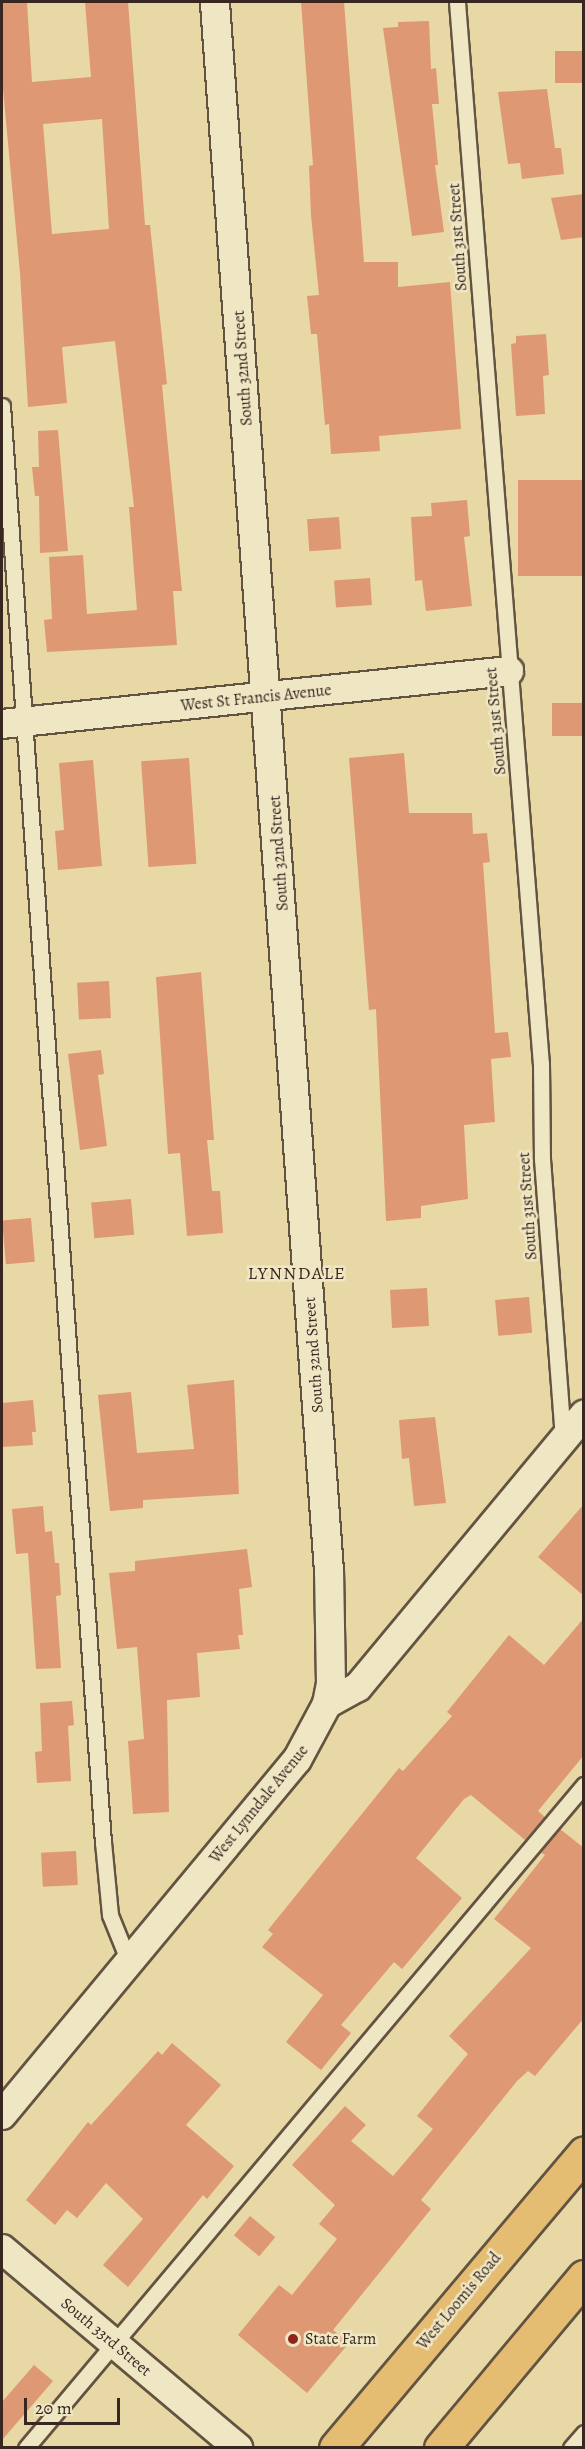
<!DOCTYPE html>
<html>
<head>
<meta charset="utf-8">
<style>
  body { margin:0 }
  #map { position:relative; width:585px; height:2449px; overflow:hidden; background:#e7d8a5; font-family:Alegreya,serif }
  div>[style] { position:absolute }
  .building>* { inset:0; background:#de9873; transform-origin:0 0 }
  .roads { filter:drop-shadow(2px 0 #635341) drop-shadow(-2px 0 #635341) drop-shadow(0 2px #635341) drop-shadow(0 -2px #635341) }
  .lane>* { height:15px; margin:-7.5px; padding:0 7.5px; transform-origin:7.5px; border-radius:7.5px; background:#efe6c4 }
  .street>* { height:28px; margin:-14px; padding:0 14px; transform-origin:14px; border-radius:14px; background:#efe6c4 }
  .primary>* { height:33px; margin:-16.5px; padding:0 16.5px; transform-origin:16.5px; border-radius:16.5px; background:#e4bc72 }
  .dots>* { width:16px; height:16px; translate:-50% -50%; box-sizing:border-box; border:3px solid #efe6c4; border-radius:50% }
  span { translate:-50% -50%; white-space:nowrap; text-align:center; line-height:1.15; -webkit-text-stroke:5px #efe6c4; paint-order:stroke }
  .street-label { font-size:16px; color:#372720 }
  .poi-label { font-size:16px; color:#372720 }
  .left { translate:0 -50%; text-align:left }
  .neighbourhood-label { font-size:18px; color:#372720; letter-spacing:1.5px }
  .frame { position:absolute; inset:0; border:3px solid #372720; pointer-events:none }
  .scale { position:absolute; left:24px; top:2398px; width:96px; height:27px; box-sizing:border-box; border:3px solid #372720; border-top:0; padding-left:8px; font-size:18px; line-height:21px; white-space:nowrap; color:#372720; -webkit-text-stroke:4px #efe6c4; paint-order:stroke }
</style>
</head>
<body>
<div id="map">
  <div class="building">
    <div style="clip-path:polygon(evenodd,2px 2px,27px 2px,32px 82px,91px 77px,85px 2px,128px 2px,145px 225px,150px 225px,167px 384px,162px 385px,182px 591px,173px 591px,177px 645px,47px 652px,44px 620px,52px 619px,49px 557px,83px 555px,87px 614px,137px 610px,129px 507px,134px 507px,115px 341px,62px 347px,67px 403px,28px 407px,20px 273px,2px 78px,2px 2px,102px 119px,109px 229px,52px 234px,43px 124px,102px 119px)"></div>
    <div style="clip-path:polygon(301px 2px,344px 2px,364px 262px,398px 262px,398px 287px,450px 282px,461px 429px,379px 436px,380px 451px,331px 454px,329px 424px,325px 425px,317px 334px,311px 334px,307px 296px,319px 295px,311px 215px,309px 166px,313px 165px)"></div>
    <div style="clip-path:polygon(429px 21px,431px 69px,436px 68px,439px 104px,432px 104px,438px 165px,435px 165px,444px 232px,412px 236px,383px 28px,398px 27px,398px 22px)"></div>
    <div style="left:584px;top:51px;width:32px;height:29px;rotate:90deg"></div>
    <div style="clip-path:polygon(547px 89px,555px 148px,561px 148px,564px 174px,522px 179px,520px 163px,508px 164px,498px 92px)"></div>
    <div style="clip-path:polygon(584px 194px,584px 237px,561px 240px,551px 198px)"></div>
    <div style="clip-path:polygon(546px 334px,549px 375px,543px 376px,545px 414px,516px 416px,511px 344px,516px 343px,516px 336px)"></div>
    <div style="clip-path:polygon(58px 430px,68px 551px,40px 553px,39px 496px,35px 496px,32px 467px,39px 467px,38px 431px)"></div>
    <div style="left:584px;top:480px;width:96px;height:66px;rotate:90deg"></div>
    <div style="clip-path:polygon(467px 500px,470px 536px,464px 537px,472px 606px,426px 611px,422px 580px,415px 581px,411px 517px,432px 516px,431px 503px)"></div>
    <div style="left:339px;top:517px;width:32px;height:32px;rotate:86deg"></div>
    <div style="left:370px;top:578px;width:27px;height:36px;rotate:86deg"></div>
    <div style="left:584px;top:703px;width:33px;height:32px;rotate:90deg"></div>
    <div style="clip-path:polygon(404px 753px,409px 813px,472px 813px,473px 834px,487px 833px,490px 862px,483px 863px,495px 1033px,508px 1032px,511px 1057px,491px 1059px,495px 1122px,464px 1125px,468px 1199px,421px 1206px,421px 1218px,386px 1221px,376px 1009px,369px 1010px,349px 758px)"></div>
    <div style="left:189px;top:758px;width:106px;height:48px;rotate:86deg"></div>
    <div style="clip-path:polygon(93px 760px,102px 866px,58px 870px,55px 831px,64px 830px,59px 763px)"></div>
    <div style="clip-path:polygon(201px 972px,214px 1140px,207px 1140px,212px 1191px,220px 1191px,223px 1233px,187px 1236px,180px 1153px,168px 1154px,156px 977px)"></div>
    <div style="left:109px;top:981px;width:37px;height:32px;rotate:87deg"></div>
    <div style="clip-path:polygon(101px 1050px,104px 1074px,98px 1075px,107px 1146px,80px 1150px,68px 1054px)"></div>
    <div style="left:131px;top:1199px;width:36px;height:40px;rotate:85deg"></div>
    <div style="left:31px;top:1218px;width:44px;height:29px;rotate:85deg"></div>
    <div style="left:427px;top:1288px;width:38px;height:37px;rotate:87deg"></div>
    <div style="left:529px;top:1297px;width:36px;height:34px;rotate:85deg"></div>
    <div style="clip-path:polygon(234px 1380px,239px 1494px,143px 1500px,143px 1508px,110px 1511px,98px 1395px,131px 1392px,137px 1453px,194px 1449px,187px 1385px)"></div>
    <div style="clip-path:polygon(33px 1400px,36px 1432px,32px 1432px,33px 1445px,2px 1447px,2px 1403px)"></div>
    <div style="clip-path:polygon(435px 1417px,446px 1503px,414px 1506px,409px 1458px,402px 1459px,399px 1420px)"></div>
    <div style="clip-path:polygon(584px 1504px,584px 1596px,538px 1557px)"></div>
    <div style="clip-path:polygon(43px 1506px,45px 1532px,52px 1531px,55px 1563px,59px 1563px,61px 1595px,56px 1596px,61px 1668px,36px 1669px,28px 1553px,16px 1554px,12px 1509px)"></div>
    <div style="clip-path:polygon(247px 1549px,252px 1587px,239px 1589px,243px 1635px,238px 1635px,240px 1649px,197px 1653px,200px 1697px,167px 1700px,169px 1812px,133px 1814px,128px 1741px,144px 1739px,137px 1647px,117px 1649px,109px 1573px,135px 1571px,135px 1561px)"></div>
    <div style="clip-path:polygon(584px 1618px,584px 1755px,538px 1811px,545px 1817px,525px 1840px,471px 1795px,464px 1799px,416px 1858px,462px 1898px,402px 1969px,394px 1962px,341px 2025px,351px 2033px,321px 2070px,286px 2042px,323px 1995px,262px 1947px,273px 1934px,268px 1930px,399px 1768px,403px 1771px,452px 1716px,447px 1712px,509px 1635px,544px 1665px)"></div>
    <div style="clip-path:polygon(72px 1701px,74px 1725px,68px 1726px,71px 1781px,37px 1783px,35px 1752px,42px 1751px,40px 1703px)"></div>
    <div style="clip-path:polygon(560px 1829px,584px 1848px,584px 2018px,535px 2076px,528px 2071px,517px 2081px,421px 2200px,431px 2209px,333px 2330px,349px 2343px,307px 2393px,238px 2335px,279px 2285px,292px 2295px,337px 2239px,319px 2224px,335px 2205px,292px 2165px,345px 2106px,366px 2125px,351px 2141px,393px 2176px,433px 2129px,417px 2116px,468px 2054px,449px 2036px,531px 1948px,494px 1919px,545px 1855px,540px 1852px)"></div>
    <div style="left:76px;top:1851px;width:34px;height:35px;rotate:87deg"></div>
    <div style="clip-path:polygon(172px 2043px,221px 2085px,186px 2125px,234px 2166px,207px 2199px,203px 2195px,128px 2287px,103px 2265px,143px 2219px,106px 2183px,77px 2218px,67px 2210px,55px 2225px,26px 2200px,88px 2122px,91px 2125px,158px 2051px,162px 2055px)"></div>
    <div style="left:250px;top:2216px;width:33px;height:25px;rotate:40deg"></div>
    <div style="clip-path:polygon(34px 2365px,53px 2381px,2px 2440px,2px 2402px)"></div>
  </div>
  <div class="roads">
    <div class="lane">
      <div style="left:457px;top:2px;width:1065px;rotate:85.48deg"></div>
      <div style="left:541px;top:1064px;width:95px;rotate:89.4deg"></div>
      <div style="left:542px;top:1159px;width:281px;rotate:85.7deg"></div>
      <div style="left:2px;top:406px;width:1440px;rotate:85.98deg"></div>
      <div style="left:103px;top:1842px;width:73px;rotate:84.5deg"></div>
      <div style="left:110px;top:1915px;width:51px;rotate:68deg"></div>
      <div style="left:26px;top:2448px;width:867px;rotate:-49.92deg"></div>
      <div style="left:571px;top:2448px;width:20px;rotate:-49deg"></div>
    </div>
    <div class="street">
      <div style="left:2px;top:724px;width:510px;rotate:-5.97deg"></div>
      <div style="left:327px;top:1704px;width:35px;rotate:-29deg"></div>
      <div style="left:358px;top:1687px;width:354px;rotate:-50.3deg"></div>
      <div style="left:2px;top:2115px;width:462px;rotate:-50.3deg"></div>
      <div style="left:297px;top:1760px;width:64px;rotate:-61.8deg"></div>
      <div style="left:327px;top:1704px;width:20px;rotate:-79deg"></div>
      <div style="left:331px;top:1684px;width:113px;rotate:-91deg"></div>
      <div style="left:329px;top:1571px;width:1573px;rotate:-94.16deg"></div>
      <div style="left:2px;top:2249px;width:309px;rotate:40.1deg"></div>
    </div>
    <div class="primary">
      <div style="left:336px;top:2448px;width:385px;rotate:-49.9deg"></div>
      <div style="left:441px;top:2448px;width:223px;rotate:-50.1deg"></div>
    </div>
  </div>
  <div class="dots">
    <div style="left:293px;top:2339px;background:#8f2418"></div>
  </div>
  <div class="street-label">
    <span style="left:458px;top:237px;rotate:-94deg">South 31st Street</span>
    <span style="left:243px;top:368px;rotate:-94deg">South 32nd Street</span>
    <span style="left:256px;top:698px;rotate:-6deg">West St Francis Avenue</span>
    <span style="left:496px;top:721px;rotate:-95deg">South 31st Street</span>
    <span style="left:279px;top:853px;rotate:-94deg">South 32nd Street</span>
    <span style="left:528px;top:1206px;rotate:-94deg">South 31st Street</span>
    <span style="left:314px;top:1355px;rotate:-94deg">South 32nd Street</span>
    <span style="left:259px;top:1804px;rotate:-51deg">West Lynndale Avenue</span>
    <span style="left:459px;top:2301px;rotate:-50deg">West Loomis Road</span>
    <span style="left:106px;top:2337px;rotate:40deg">South 33rd Street</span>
  </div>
  <div class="poi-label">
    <span class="left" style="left:305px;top:2339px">State Farm</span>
  </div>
  <div class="neighbourhood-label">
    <span style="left:297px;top:1273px">LYNNDALE</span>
  </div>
  <div class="frame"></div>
  <div class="scale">20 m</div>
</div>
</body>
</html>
